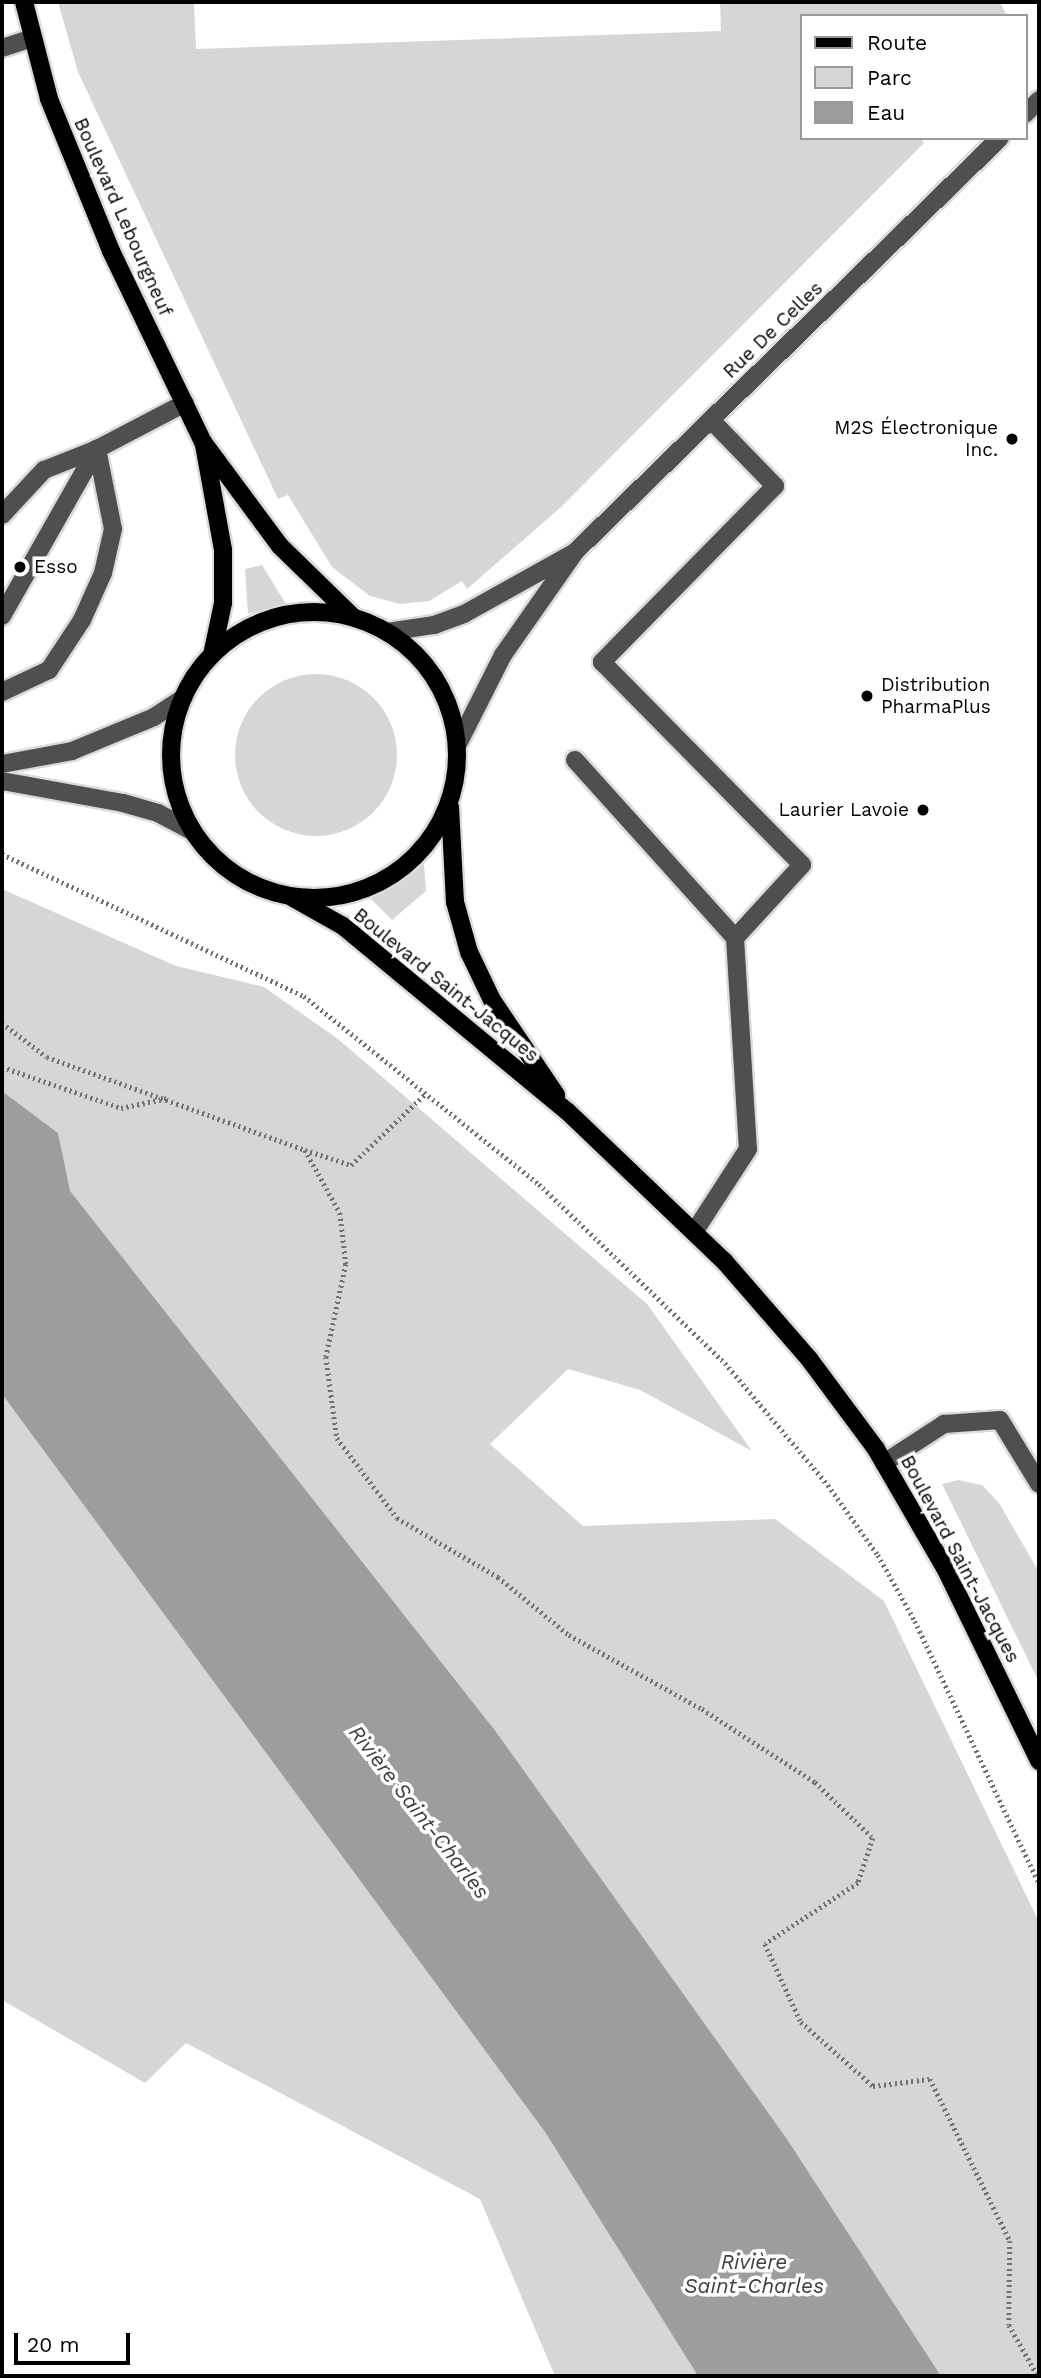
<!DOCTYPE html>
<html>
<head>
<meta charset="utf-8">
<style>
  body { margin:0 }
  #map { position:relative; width:1041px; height:2378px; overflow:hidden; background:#fff; font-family:"Work Sans",sans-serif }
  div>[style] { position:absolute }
  .green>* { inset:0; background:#d6d6d6 }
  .round { border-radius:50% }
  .water>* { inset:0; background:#9d9d9d }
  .path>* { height:4.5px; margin-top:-2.25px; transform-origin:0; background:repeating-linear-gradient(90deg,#717171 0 2px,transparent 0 5.5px) }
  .roads { filter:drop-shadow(2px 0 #dbdbdb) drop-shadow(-2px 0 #dbdbdb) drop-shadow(0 2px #dbdbdb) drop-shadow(0 -2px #dbdbdb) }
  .minor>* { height:18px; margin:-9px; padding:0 9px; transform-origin:9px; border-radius:9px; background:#4f4f4f }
  .major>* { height:18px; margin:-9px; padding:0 9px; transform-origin:9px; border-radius:9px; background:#000 }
  .major>.ring { margin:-9px; padding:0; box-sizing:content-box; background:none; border:18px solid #000; border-radius:50% }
  .dots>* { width:19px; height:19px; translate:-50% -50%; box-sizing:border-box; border:4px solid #fff; border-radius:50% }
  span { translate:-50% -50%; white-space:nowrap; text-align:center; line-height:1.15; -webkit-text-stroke:7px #fff; paint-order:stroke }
  .street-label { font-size:19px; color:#000 }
  .poi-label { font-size:19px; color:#000 }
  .right { translate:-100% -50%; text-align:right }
  .left { translate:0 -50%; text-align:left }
  .water-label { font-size:21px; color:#3e3e3e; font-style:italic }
  .frame { position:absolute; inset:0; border:4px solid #000; pointer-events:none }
  .legend { position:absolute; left:800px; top:14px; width:228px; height:126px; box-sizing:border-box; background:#fff; border:2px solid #999; margin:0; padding:9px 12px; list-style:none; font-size:21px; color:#000 }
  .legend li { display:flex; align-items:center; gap:14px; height:35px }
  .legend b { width:35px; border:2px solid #999 }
  .scale { position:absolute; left:14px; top:2333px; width:116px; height:32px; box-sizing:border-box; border:4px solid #000; border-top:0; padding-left:9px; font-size:21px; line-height:24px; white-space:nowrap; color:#000; -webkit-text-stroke:5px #fff; paint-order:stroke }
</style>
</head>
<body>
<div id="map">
  <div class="green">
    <div style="clip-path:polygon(58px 2px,194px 2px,196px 49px,721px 31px,720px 2px,1000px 2px,1007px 16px,801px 16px,801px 138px,920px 138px,924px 143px,561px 507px,467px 589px,462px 581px,429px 601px,400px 604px,370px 596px,332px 567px,288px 495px,278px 499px,78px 72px)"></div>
    <div style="clip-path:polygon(262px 565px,286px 604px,248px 614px,245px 569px)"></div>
    <div class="round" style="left:235px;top:674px;width:162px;height:162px"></div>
    <div style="clip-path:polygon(424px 864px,426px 891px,392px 920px,369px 897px)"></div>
    <div style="clip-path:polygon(2px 889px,176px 966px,264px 987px,338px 1039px,647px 1304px,752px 1451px,640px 1390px,568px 1369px,490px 1444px,583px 1526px,775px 1519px,884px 1601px,1039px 1922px,1039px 2376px,941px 2376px,787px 2139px,497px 1733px,69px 1191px,58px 1133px,2px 1091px)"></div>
    <div style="clip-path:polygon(2px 1394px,545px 2132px,698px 2376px,555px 2376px,480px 2199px,186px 2043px,145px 2083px,2px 2000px)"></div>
    <div style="clip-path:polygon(958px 1480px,982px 1485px,999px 1503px,1039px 1572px,1039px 1682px,942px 1484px)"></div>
  </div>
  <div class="water">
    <div style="clip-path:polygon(2px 1091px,58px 1133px,70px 1191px,497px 1733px,787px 2139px,941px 2376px,698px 2376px,545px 2132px,2px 1394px)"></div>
  </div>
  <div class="path">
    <div style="left:2px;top:854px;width:334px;rotate:25.2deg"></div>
    <div style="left:304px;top:996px;width:301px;rotate:38.7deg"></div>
    <div style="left:539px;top:1184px;width:258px;rotate:43.9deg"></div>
    <div style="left:725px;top:1363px;width:160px;rotate:49.8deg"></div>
    <div style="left:828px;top:1485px;width:86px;rotate:54.5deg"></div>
    <div style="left:878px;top:1555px;width:76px;rotate:60.7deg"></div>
    <div style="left:915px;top:1621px;width:290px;rotate:64.7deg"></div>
    <div style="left:2px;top:1023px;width:56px;rotate:37.1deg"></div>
    <div style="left:47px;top:1057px;width:274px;rotate:19.8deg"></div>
    <div style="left:305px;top:1150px;width:72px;rotate:60.9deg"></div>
    <div style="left:340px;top:1213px;width:51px;rotate:83.3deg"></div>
    <div style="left:346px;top:1264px;width:95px;rotate:102.1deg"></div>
    <div style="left:326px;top:1357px;width:82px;rotate:82.3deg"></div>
    <div style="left:337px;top:1438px;width:100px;rotate:53.1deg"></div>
    <div style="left:397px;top:1518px;width:117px;rotate:30.3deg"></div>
    <div style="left:498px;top:1577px;width:92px;rotate:39.2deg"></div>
    <div style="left:569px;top:1635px;width:152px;rotate:29.1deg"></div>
    <div style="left:702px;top:1709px;width:135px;rotate:32.9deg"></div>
    <div style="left:815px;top:1782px;width:81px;rotate:44deg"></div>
    <div style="left:873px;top:1838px;width:47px;rotate:108.4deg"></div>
    <div style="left:858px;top:1883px;width:111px;rotate:146.7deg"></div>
    <div style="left:765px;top:1944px;width:86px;rotate:65.2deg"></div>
    <div style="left:801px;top:2022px;width:96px;rotate:41.6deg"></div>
    <div style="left:873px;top:2086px;width:57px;rotate:-7deg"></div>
    <div style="left:930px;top:2079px;width:181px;rotate:63.7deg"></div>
    <div style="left:1010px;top:2241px;width:84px;rotate:90.7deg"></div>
    <div style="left:1009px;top:2325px;width:59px;rotate:60.4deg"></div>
    <div style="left:2px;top:1067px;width:126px;rotate:19deg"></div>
    <div style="left:121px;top:1108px;width:48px;rotate:-12deg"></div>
    <div style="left:305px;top:1150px;width:48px;rotate:18.1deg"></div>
    <div style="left:351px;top:1165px;width:104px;rotate:-43.8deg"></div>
  </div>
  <div class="roads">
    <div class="minor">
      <div style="left:2px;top:48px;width:33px;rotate:-18deg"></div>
      <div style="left:1025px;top:114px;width:20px;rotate:-45deg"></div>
      <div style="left:711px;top:420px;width:92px;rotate:45.9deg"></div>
      <div style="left:775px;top:486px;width:247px;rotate:134.5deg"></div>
      <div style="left:602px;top:662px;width:285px;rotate:45.4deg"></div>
      <div style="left:802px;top:865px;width:99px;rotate:132.5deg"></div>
      <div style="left:2px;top:515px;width:62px;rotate:-47deg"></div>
      <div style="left:44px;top:470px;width:57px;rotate:-21.6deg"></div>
      <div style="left:2px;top:616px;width:192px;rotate:-60.4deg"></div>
      <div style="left:387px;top:632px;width:48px;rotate:-8.5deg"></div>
      <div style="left:434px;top:625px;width:32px;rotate:-20deg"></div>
      <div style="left:464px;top:614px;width:124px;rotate:-29.1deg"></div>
      <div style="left:2px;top:692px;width:52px;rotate:-25.1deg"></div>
      <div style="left:49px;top:670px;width:60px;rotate:-56.6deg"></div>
      <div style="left:82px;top:620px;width:51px;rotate:-65.9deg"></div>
      <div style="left:103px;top:573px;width:45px;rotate:-77.2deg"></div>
      <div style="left:113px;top:529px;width:82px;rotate:-101.3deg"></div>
      <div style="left:97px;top:449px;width:99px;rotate:-27.6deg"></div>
      <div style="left:458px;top:744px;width:100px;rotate:-63.2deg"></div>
      <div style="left:503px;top:655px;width:126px;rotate:-55deg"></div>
      <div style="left:575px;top:552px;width:593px;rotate:-44.25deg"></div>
      <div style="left:575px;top:760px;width:239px;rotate:48deg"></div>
      <div style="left:735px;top:938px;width:211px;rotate:86.5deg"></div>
      <div style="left:748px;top:1149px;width:99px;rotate:123deg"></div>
      <div style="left:2px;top:764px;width:71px;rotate:-10.5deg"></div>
      <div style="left:72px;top:751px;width:89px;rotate:-22.5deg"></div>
      <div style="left:154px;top:717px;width:33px;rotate:-33deg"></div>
      <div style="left:2px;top:781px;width:123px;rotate:10.3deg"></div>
      <div style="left:123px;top:803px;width:36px;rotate:16deg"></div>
      <div style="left:158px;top:813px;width:38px;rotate:28deg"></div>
      <div style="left:884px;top:1463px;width:72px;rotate:-33deg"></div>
      <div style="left:944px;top:1424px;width:56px;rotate:-4.1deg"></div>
      <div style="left:1000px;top:1420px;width:75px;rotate:58.6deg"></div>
    </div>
    <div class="major">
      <div style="left:24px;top:2px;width:100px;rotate:75.5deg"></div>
      <div style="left:49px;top:99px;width:164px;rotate:67.8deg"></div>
      <div style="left:111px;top:251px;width:212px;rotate:64.3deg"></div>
      <div style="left:203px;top:442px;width:129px;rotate:53.5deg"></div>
      <div style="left:280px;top:546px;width:102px;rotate:44.2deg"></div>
      <div style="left:204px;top:445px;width:107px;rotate:79.7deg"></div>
      <div style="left:223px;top:550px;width:53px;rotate:90deg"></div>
      <div style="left:223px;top:603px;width:53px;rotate:101.9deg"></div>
      <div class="ring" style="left:171px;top:612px;width:268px;height:268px"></div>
      <div style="left:450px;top:807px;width:95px;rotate:87deg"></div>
      <div style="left:455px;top:902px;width:52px;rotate:74.4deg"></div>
      <div style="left:469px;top:952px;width:53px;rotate:64.4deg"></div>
      <div style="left:492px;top:1000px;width:115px;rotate:56deg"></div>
      <div style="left:293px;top:898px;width:57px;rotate:29.2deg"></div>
      <div style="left:343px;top:926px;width:292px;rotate:39.6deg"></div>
      <div style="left:568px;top:1112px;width:216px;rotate:43.7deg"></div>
      <div style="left:724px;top:1261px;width:131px;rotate:49deg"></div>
      <div style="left:810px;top:1360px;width:111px;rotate:53.4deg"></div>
      <div style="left:876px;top:1449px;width:138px;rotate:59.9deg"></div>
      <div style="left:945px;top:1568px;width:215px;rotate:64deg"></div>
    </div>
  </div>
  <div class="dots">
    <div style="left:1012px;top:439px;background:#000"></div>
    <div style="left:20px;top:567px;background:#000"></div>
    <div style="left:867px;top:696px;background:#000"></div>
    <div style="left:923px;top:810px;background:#000"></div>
  </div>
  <div class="street-label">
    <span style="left:123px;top:217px;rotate:66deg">Boulevard Lebourgneuf</span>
    <span style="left:773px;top:330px;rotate:-44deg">Rue De Celles</span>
    <span style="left:446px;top:985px;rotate:39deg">Boulevard Saint-Jacques</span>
    <span style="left:960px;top:1559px;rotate:62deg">Boulevard Saint-Jacques</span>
  </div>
  <div class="poi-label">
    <span class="right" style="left:998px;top:439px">M2S Électronique<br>Inc.</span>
    <span class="left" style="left:34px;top:567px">Esso</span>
    <span class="left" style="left:881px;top:696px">Distribution<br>PharmaPlus</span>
    <span class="right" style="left:909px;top:810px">Laurier Lavoie</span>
  </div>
  <div class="water-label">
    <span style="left:419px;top:1812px;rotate:52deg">Rivière Saint-Charles</span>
    <span style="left:754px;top:2274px">Rivière<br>Saint-Charles</span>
  </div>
  <div class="frame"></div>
  <ul class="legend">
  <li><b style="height:9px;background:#000"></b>Route</li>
  <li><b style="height:19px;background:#d6d6d6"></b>Parc</li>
  <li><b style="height:19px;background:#9d9d9d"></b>Eau</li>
  </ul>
  <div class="scale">20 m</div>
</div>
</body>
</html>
